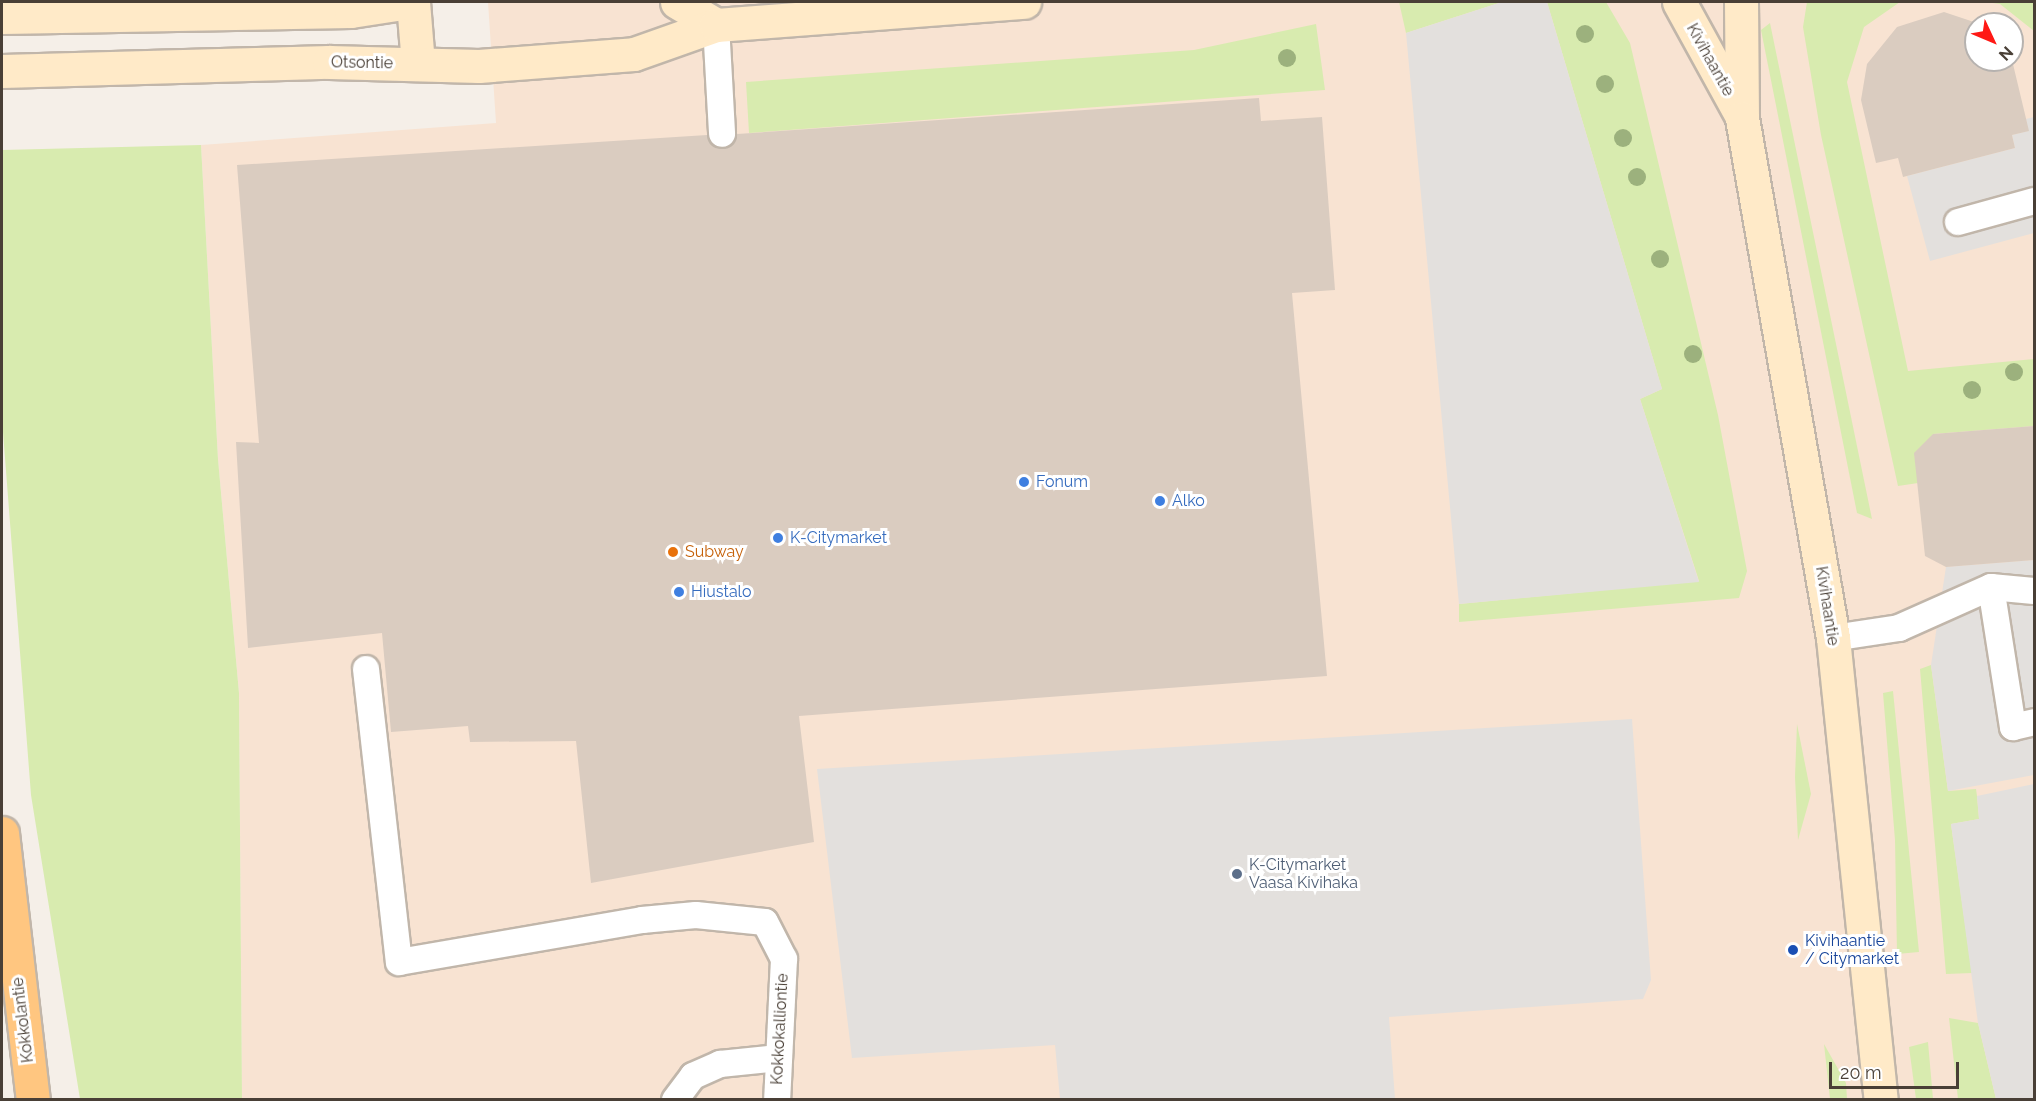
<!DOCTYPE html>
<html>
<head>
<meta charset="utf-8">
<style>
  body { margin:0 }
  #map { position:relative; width:2036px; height:1101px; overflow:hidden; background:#f5efe8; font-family:Raleway,sans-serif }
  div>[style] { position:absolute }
  .commercial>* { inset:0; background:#f8e3d2 }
  .green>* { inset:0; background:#d8ebaf }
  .parking>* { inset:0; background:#e3e0dd }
  .building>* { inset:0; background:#daccc0 }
  .roads { filter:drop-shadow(2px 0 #c1b6aa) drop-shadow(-2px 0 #c1b6aa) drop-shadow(0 2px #c1b6aa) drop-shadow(0 -2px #c1b6aa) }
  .service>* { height:26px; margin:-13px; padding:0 13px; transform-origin:13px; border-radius:13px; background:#fff }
  .secondary>* { height:33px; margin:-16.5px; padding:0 16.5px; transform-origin:16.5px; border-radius:16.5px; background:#ffeac8 }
  .trunk>* { height:33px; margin:-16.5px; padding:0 16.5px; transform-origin:16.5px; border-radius:16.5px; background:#ffc680 }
  .trees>* { width:18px; height:18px; margin:-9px; border-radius:50%; background:#9cb17d }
  .dots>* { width:16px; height:16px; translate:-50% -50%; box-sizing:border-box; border:3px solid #fff; border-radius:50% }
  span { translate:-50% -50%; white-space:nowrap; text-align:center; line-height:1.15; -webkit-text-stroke:6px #fff; paint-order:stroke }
  .street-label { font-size:16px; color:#493f36 }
  .shop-label { font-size:16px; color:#366cbe }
  .left { translate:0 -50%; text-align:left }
  .food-label { font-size:16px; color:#c56008 }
  .service-label { font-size:16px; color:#4e5e75 }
  .transit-label { font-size:16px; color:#164399 }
  .frame { position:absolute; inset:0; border:3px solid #493f36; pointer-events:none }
  .north { position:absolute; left:1964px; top:12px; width:60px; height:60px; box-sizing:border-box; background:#fff; border:2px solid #b6b2af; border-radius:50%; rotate:134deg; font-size:16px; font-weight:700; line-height:24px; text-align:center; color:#493f36 }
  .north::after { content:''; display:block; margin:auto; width:21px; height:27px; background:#ff1915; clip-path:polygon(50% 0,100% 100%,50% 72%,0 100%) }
  .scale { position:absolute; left:1829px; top:1062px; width:130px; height:27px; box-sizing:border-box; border:3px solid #493f36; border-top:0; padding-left:8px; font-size:18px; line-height:21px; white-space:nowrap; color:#493f36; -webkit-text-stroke:4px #fff; paint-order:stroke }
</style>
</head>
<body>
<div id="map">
  <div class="commercial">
    <div style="clip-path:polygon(evenodd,488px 2px,2034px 2px,2034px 1099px,242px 1099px,239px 693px,218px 459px,201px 145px,496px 123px,488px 2px,1976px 24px,2012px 24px,2012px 60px,1976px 60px,1976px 24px)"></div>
  </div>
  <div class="green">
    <div style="clip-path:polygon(1399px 2px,1502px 2px,1406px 33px)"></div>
    <div style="clip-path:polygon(1547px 2px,1606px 2px,1630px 43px,1718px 415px,1747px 571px,1739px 598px,1459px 622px,1459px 604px,1699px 581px,1640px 399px,1662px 389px)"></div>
    <div style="clip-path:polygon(1900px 2px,1864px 27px,1847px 82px,1908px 371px,2034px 359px,2034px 426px,1933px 434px,1918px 483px,1898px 486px,1821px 135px,1803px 27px,1807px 2px)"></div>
    <div style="clip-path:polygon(1986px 2px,2034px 2px,2034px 31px,2000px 4px)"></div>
    <div style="clip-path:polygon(1770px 23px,1872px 519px,1857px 513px,1761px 30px)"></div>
    <div style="clip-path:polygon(1316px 24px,1325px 90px,749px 133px,746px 82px,1194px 50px)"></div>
    <div style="clip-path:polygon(201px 145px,218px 459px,239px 693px,242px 1099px,80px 1099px,31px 795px,2px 419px,2px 150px)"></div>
    <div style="clip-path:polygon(1931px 665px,1948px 791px,1976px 789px,1977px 796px,1979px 819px,1951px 824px,1972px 973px,1946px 974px,1920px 669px)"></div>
    <div style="clip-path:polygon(1893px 691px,1919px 952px,1897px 954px,1895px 840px,1883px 693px)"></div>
    <div style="clip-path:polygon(1797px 724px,1811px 794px,1798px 840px,1795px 777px)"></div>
    <div style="clip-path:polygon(1949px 1018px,1978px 1023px,1996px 1099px,1958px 1099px)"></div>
    <div style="clip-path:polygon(1928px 1042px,1933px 1099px,1916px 1099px,1909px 1047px)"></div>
    <div style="clip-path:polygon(1824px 1044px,1846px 1083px,1847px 1099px,1830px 1099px)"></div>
  </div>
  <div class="parking">
    <div style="clip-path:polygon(1502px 2px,1547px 2px,1662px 389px,1640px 399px,1699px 582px,1459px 604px,1406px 33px)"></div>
    <div style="clip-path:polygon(2034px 117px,2034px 233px,1930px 261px,1907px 176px,2015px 148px,2012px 135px,2028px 131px,2026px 119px)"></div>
    <div style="clip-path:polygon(2034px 560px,2034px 775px,1948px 791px,1931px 665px,1946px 567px)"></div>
    <div style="clip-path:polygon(1632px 719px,1651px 980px,1643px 999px,1389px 1017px,1395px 1099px,1060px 1099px,1055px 1045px,852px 1058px,817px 769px)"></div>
    <div style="clip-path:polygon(2034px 784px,2034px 1099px,1996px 1099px,1978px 1023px,1951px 824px,1979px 819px,1977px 796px)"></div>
  </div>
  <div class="building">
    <div style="clip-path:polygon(1944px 12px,1980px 24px,1976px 60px,2012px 60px,2029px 131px,2012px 135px,2015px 148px,1903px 177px,1898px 158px,1876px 163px,1861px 100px,1867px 64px,1897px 27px)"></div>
    <div style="clip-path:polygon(1259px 98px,1261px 121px,1322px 117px,1335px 290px,1292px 293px,1327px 676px,799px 716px,814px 842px,591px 883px,576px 741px,470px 742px,468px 726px,391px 732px,382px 633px,248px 648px,236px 442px,259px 443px,237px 165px,707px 135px,723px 149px,737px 134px)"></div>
    <div style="clip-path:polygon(2034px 426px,2034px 560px,1946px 567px,1925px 556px,1914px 453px,1933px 434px)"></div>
  </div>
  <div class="roads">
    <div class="service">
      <div style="left:716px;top:25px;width:109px;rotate:86.8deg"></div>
      <div style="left:1958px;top:222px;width:79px;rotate:-15.4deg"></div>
      <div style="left:1991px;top:587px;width:142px;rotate:81.1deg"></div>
      <div style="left:2013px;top:727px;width:22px;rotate:-13deg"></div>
      <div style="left:1833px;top:638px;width:67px;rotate:-8.6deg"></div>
      <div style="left:1899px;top:628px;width:101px;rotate:-24deg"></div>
      <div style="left:1991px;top:587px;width:43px;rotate:5.3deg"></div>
      <div style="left:366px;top:669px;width:295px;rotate:83.6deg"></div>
      <div style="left:399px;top:962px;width:247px;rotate:-9.8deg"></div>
      <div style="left:642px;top:920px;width:54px;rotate:-5.3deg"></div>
      <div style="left:696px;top:915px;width:69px;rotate:5.8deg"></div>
      <div style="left:765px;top:922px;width:42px;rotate:62.8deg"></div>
      <div style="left:784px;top:959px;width:141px;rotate:92.8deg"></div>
      <div style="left:675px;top:1100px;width:30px;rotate:-53deg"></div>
      <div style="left:693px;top:1076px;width:30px;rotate:-24deg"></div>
      <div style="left:720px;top:1064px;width:59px;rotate:-5.8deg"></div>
    </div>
    <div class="secondary">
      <div style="left:413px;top:2px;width:62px;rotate:85.4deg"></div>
      <div style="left:677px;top:2px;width:45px;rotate:30.5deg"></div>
      <div style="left:1679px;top:2px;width:127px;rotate:61.2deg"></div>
      <div style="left:1741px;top:2px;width:116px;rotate:89.5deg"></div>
      <div style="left:1742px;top:118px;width:528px;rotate:80.07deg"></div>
      <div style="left:1833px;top:638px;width:464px;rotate:84.1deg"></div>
      <div style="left:2px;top:17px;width:349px;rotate:-1deg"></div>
      <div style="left:351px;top:11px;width:59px;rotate:-8.8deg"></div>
      <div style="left:2px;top:71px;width:327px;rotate:-1.6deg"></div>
      <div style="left:329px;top:62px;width:150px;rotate:1.5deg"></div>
      <div style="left:479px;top:66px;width:155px;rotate:-4.4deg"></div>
      <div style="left:634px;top:54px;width:87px;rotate:-19.5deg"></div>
      <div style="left:716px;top:25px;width:309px;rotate:-4.3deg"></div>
    </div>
    <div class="trunk">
      <div style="left:2px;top:833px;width:269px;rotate:83.4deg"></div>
    </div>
  </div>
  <div class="trees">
    <div style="left:1585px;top:34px"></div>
    <div style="left:1287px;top:58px"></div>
    <div style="left:1605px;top:84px"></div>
    <div style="left:1623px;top:138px"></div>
    <div style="left:1637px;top:177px"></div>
    <div style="left:1660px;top:259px"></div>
    <div style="left:1693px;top:354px"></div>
    <div style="left:2014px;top:372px"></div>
    <div style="left:1972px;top:390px"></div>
  </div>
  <div class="dots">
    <div style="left:1024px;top:482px;background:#3f7fe0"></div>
    <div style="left:1160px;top:501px;background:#3f7fe0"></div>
    <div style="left:778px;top:538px;background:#3f7fe0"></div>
    <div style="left:673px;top:552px;background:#e8710a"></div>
    <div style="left:679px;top:592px;background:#3f7fe0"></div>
    <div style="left:1237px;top:874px;background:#5c6f8a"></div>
    <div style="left:1793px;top:950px;background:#1a4fb4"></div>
  </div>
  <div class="street-label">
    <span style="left:1710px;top:60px;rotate:61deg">Kivihaantie</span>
    <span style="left:362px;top:63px;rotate:1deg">Otsontie</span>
    <span style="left:1827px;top:606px;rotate:81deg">Kivihaantie</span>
    <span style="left:23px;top:1020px;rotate:-97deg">Kokkolantie</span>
    <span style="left:780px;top:1029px;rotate:-87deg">Kokkokalliontie</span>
  </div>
  <div class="shop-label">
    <span class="left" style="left:1036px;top:482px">Fonum</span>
    <span class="left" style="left:1172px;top:501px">Alko</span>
    <span class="left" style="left:790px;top:538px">K-Citymarket</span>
    <span class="left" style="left:691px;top:592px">Hiustalo</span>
  </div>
  <div class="food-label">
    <span class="left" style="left:685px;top:552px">Subway</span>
  </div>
  <div class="service-label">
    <span class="left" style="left:1249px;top:874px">K-Citymarket<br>Vaasa Kivihaka</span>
  </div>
  <div class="transit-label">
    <span class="left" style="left:1805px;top:950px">Kivihaantie<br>/ Citymarket</span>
  </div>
  <div class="frame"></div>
  <div class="north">N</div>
  <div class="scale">20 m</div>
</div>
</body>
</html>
